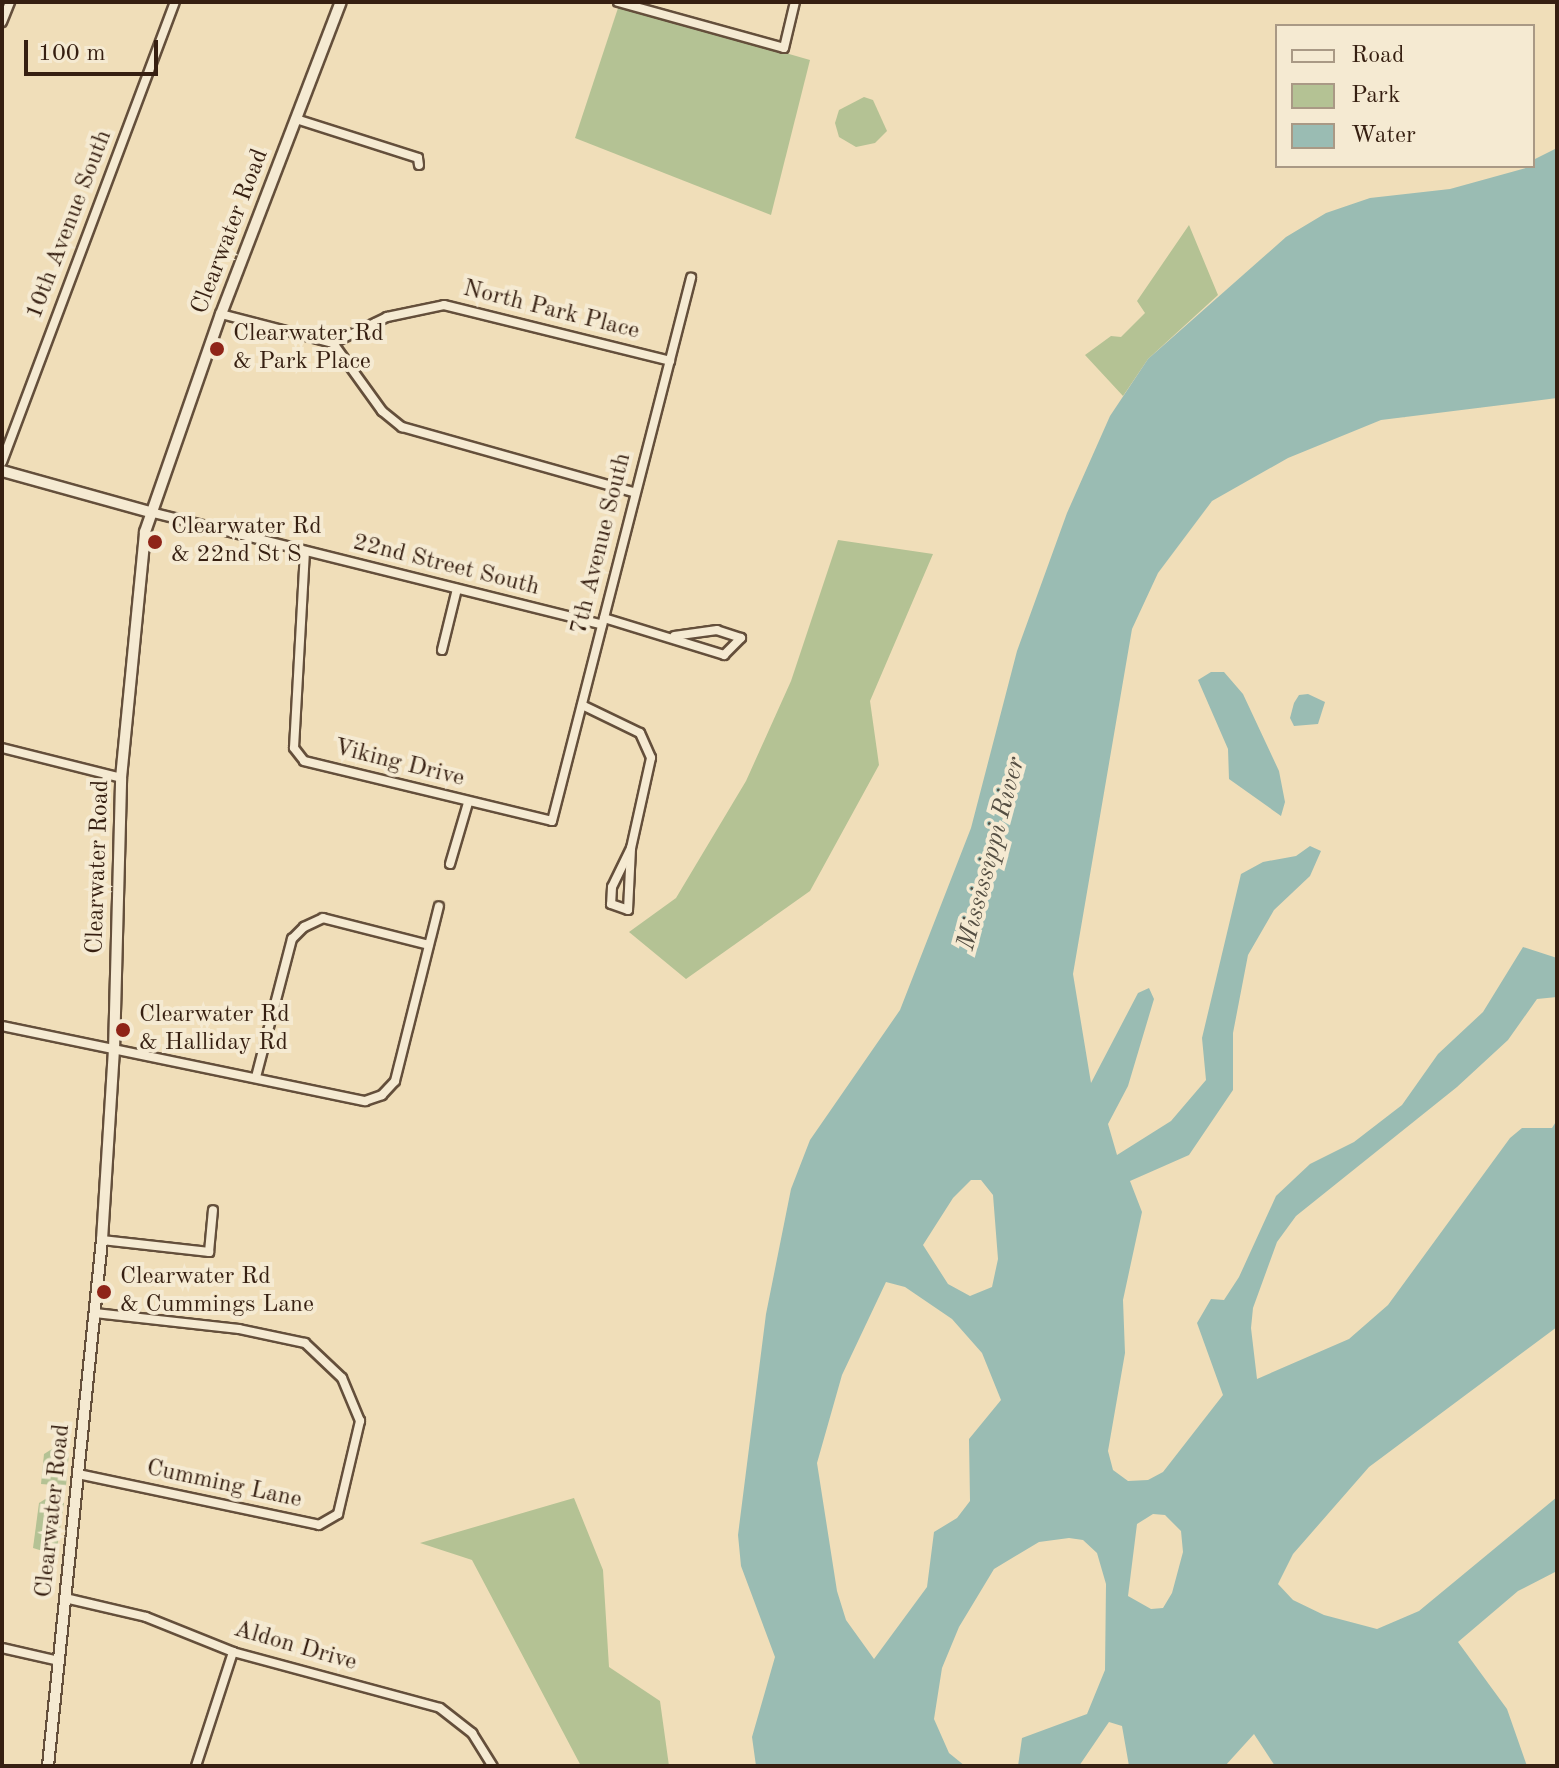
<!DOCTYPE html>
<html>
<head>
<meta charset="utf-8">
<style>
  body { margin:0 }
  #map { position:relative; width:1559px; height:1768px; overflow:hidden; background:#f0deb9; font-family:"Old Standard TT",serif }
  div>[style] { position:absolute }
  .green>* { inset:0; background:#b4c294 }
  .water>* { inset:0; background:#9abcb3 }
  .roads { filter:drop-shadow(2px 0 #644f3b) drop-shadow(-2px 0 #644f3b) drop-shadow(0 2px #644f3b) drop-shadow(0 -2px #644f3b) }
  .minor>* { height:8px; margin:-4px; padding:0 4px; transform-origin:4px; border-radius:4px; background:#f5ead2 }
  .tertiary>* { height:10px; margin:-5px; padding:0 5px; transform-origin:5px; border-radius:5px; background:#f5ead2 }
  .dots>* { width:22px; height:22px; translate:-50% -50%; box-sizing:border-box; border:4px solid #f5ead2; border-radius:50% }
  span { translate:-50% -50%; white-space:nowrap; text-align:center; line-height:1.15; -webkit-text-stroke:8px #f5ead2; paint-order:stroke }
  .street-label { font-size:24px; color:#361f11 }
  .poi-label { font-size:24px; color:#361f11 }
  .left { translate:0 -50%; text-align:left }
  .water-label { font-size:26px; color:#544e42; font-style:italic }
  .frame { position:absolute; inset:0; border:4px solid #361f11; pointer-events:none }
  .legend { position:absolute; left:1275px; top:24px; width:260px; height:144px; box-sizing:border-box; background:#f5ead2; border:2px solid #a99985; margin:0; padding:10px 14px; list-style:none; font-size:24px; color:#361f11 }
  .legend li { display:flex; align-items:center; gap:16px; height:40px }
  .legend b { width:40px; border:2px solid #a99985 }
  .scale { position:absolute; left:24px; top:40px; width:134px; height:36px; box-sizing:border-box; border:4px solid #361f11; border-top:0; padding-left:10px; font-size:24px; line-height:28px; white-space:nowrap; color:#361f11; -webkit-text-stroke:6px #f5ead2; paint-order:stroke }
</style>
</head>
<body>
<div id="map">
  <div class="green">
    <div style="clip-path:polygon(619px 5px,810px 60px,771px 215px,575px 138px)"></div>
    <div style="clip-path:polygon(864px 97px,873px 100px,887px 131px,875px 143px,856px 147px,839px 137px,835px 123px,839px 110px)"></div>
    <div style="clip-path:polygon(1189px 225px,1218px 295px,1148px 359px,1123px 396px,1085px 355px,1111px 336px,1121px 337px,1145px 313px,1137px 301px)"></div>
    <div style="clip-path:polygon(838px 540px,933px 554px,870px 701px,879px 765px,810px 891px,686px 979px,629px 932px,676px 898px,746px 781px,791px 681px)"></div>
    <div style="clip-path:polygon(52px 1449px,69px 1453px,66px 1486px,41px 1484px,44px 1454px)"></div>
    <div style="clip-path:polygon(47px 1498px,64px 1503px,56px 1555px,33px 1548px,39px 1503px)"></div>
    <div style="clip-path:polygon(574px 1498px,603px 1570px,609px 1667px,660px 1701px,669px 1766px,581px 1766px,472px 1560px,420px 1543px)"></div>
  </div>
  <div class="water">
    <div style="clip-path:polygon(evenodd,1557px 148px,1557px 398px,1381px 420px,1288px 458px,1212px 501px,1158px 573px,1132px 629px,1073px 974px,1091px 1083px,1138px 993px,1149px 988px,1154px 999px,1128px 1086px,1108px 1124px,1117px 1155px,1171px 1121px,1206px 1080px,1202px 1038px,1241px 874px,1263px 862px,1296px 856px,1310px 846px,1321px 851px,1310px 876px,1274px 910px,1248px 955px,1233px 1033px,1233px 1090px,1189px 1155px,1130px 1181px,1142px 1212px,1123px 1300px,1125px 1353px,1108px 1451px,1113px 1470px,1128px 1481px,1148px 1480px,1163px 1472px,1223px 1395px,1197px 1323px,1211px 1299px,1224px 1300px,1239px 1277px,1276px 1196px,1310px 1164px,1354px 1142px,1402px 1105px,1438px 1054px,1483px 1012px,1523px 947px,1557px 958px,1557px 997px,1537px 999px,1508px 1040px,1457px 1087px,1296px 1216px,1277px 1242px,1253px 1308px,1251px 1328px,1257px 1379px,1349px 1339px,1388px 1305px,1510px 1138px,1522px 1128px,1552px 1128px,1557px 1120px,1557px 1327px,1369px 1467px,1293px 1554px,1278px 1584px,1293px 1600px,1324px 1615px,1377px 1629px,1419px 1611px,1557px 1497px,1557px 1571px,1518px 1591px,1458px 1642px,1507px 1709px,1527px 1766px,1275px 1766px,1254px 1734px,1225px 1766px,1129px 1766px,1122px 1726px,1109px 1722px,1079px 1766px,1018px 1766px,1022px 1738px,1087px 1714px,1105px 1670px,1106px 1584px,1097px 1553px,1083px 1540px,1069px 1538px,1039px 1542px,994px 1569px,959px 1627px,942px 1668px,934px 1719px,949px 1753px,965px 1766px,756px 1766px,752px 1737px,775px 1657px,741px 1566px,738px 1535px,766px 1314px,791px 1189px,810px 1140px,900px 1010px,971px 828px,1017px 651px,1067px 513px,1110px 416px,1148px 359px,1286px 237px,1326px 213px,1370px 198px,1450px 189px,1533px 166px,1533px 160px,1557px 148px,971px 1180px,981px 1180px,993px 1195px,998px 1259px,992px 1287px,970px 1296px,948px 1284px,923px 1245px,953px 1198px,971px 1180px,1557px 148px,886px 1282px,905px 1287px,952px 1319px,982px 1353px,1001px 1400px,969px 1439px,970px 1501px,957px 1518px,934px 1532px,927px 1587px,874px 1659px,846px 1620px,837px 1591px,817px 1463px,842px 1375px,886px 1282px,1557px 148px,1153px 1514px,1165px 1515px,1181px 1531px,1183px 1552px,1172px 1593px,1163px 1608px,1151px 1609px,1128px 1596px,1137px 1524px,1153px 1514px)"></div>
    <div style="clip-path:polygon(1211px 672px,1224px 672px,1243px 694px,1279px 771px,1285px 802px,1281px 816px,1229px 779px,1228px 749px,1198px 680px)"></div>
    <div style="clip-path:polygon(1308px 694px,1325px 702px,1318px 724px,1294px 726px,1290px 718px,1294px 703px,1299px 695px)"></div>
  </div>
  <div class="roads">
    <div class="minor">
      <div style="left:618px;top:2px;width:172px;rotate:15.5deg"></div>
      <div style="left:784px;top:48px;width:47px;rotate:-76.6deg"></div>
      <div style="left:2px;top:22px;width:22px;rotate:-68deg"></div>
      <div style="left:296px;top:119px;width:128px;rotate:17.7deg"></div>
      <div style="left:418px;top:158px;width:7px;rotate:82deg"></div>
      <div style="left:221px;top:314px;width:116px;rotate:14.5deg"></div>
      <div style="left:333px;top:343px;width:60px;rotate:-25.7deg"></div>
      <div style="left:387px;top:317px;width:58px;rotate:-11.9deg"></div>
      <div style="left:444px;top:305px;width:233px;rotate:13.9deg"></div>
      <div style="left:333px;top:343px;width:84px;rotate:54.2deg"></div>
      <div style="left:382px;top:411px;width:26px;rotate:39deg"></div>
      <div style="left:402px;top:427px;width:241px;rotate:15.7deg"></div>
      <div style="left:2px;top:462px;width:491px;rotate:-69.4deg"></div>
      <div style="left:150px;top:512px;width:466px;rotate:14deg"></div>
      <div style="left:305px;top:551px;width:197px;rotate:93.2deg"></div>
      <div style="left:294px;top:748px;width:16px;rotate:52deg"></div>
      <div style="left:304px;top:761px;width:255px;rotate:13.6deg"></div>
      <div style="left:552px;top:821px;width:561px;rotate:-75.64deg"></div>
      <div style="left:604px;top:618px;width:126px;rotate:17.1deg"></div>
      <div style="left:724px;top:655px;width:24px;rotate:-45deg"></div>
      <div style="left:741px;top:638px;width:25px;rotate:-162deg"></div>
      <div style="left:717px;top:630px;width:43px;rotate:172.1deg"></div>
      <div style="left:442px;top:650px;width:63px;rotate:-76.2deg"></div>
      <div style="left:582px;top:705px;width:64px;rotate:25.8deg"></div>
      <div style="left:640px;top:733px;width:27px;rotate:66deg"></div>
      <div style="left:651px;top:758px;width:92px;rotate:102.5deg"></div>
      <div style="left:631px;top:848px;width:43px;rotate:116deg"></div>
      <div style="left:612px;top:887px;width:17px;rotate:93deg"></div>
      <div style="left:611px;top:904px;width:18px;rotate:19deg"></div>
      <div style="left:628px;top:910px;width:62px;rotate:-87.2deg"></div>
      <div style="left:2px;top:748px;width:123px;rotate:14.1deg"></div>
      <div style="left:450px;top:864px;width:64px;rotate:-73.6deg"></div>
      <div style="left:2px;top:1026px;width:371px;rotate:11.7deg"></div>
      <div style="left:365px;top:1101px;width:18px;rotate:-19deg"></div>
      <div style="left:382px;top:1095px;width:19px;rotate:-47deg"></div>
      <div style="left:395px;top:1081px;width:180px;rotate:-75.9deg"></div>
      <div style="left:256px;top:1077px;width:143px;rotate:-75.4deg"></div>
      <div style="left:292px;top:939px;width:17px;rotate:-45deg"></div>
      <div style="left:304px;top:927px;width:21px;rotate:-25deg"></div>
      <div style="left:323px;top:918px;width:109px;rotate:14.3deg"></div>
      <div style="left:102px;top:1240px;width:108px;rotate:6.4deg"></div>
      <div style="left:209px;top:1252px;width:42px;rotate:-84.6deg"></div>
      <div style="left:78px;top:1474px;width:246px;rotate:11.9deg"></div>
      <div style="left:319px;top:1525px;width:22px;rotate:-30deg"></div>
      <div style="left:338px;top:1514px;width:96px;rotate:-76.7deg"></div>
      <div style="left:360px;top:1421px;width:47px;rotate:-112.7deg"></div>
      <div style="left:342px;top:1378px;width:51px;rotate:-136.6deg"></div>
      <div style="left:305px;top:1343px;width:67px;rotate:-168deg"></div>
      <div style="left:239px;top:1329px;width:145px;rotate:-173.7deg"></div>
      <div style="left:65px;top:1598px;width:83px;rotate:13.2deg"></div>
      <div style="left:146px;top:1617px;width:94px;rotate:21.9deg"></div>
      <div style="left:233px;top:1652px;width:214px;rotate:15.1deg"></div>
      <div style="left:440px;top:1708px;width:41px;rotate:38deg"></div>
      <div style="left:472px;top:1733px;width:39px;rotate:58deg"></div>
      <div style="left:2px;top:1648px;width:58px;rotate:12.8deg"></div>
      <div style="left:196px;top:1766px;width:120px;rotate:-72deg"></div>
    </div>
    <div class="tertiary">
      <div style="left:2px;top:471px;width:154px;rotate:15.5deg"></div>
      <div style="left:48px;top:1766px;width:529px;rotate:-84.14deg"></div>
      <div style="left:102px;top:1240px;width:189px;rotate:-86.4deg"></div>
      <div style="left:114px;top:1051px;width:273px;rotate:-88.5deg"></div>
      <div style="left:121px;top:778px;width:247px;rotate:-84.4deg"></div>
      <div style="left:145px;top:532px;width:231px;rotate:-70.8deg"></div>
      <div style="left:221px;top:314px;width:334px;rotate:-69deg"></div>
    </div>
  </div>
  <div class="dots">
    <div style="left:217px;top:349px;background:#8f2418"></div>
    <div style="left:155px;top:542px;background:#8f2418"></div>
    <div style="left:123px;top:1030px;background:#8f2418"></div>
    <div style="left:104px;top:1292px;background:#8f2418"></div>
  </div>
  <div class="street-label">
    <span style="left:70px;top:225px;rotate:-69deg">10th Avenue South</span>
    <span style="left:231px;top:232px;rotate:-69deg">Clearwater Road</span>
    <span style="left:551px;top:311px;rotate:14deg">North Park Place</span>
    <span style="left:602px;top:544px;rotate:-76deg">7th Avenue South</span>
    <span style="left:446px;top:566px;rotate:14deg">22nd Street South</span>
    <span style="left:399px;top:764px;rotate:14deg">Viking Drive</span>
    <span style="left:99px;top:867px;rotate:-88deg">Clearwater Road</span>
    <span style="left:224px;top:1485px;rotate:12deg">Cumming Lane</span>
    <span style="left:54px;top:1511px;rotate:-84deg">Clearwater Road</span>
    <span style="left:295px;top:1647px;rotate:16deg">Aldon Drive</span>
  </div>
  <div class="poi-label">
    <span class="left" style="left:233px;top:349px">Clearwater Rd<br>&amp; Park Place</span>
    <span class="left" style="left:171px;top:542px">Clearwater Rd<br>&amp; 22nd St S</span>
    <span class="left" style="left:139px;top:1030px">Clearwater Rd<br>&amp; Halliday Rd</span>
    <span class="left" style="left:120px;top:1292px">Clearwater Rd<br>&amp; Cummings Lane</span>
  </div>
  <div class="water-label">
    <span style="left:992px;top:854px;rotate:-75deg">Mississippi River</span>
  </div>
  <div class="frame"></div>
  <ul class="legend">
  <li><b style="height:10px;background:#f5ead2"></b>Road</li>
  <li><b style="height:22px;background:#b4c294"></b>Park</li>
  <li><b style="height:22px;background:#9abcb3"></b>Water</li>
  </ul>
  <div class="scale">100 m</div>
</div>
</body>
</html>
